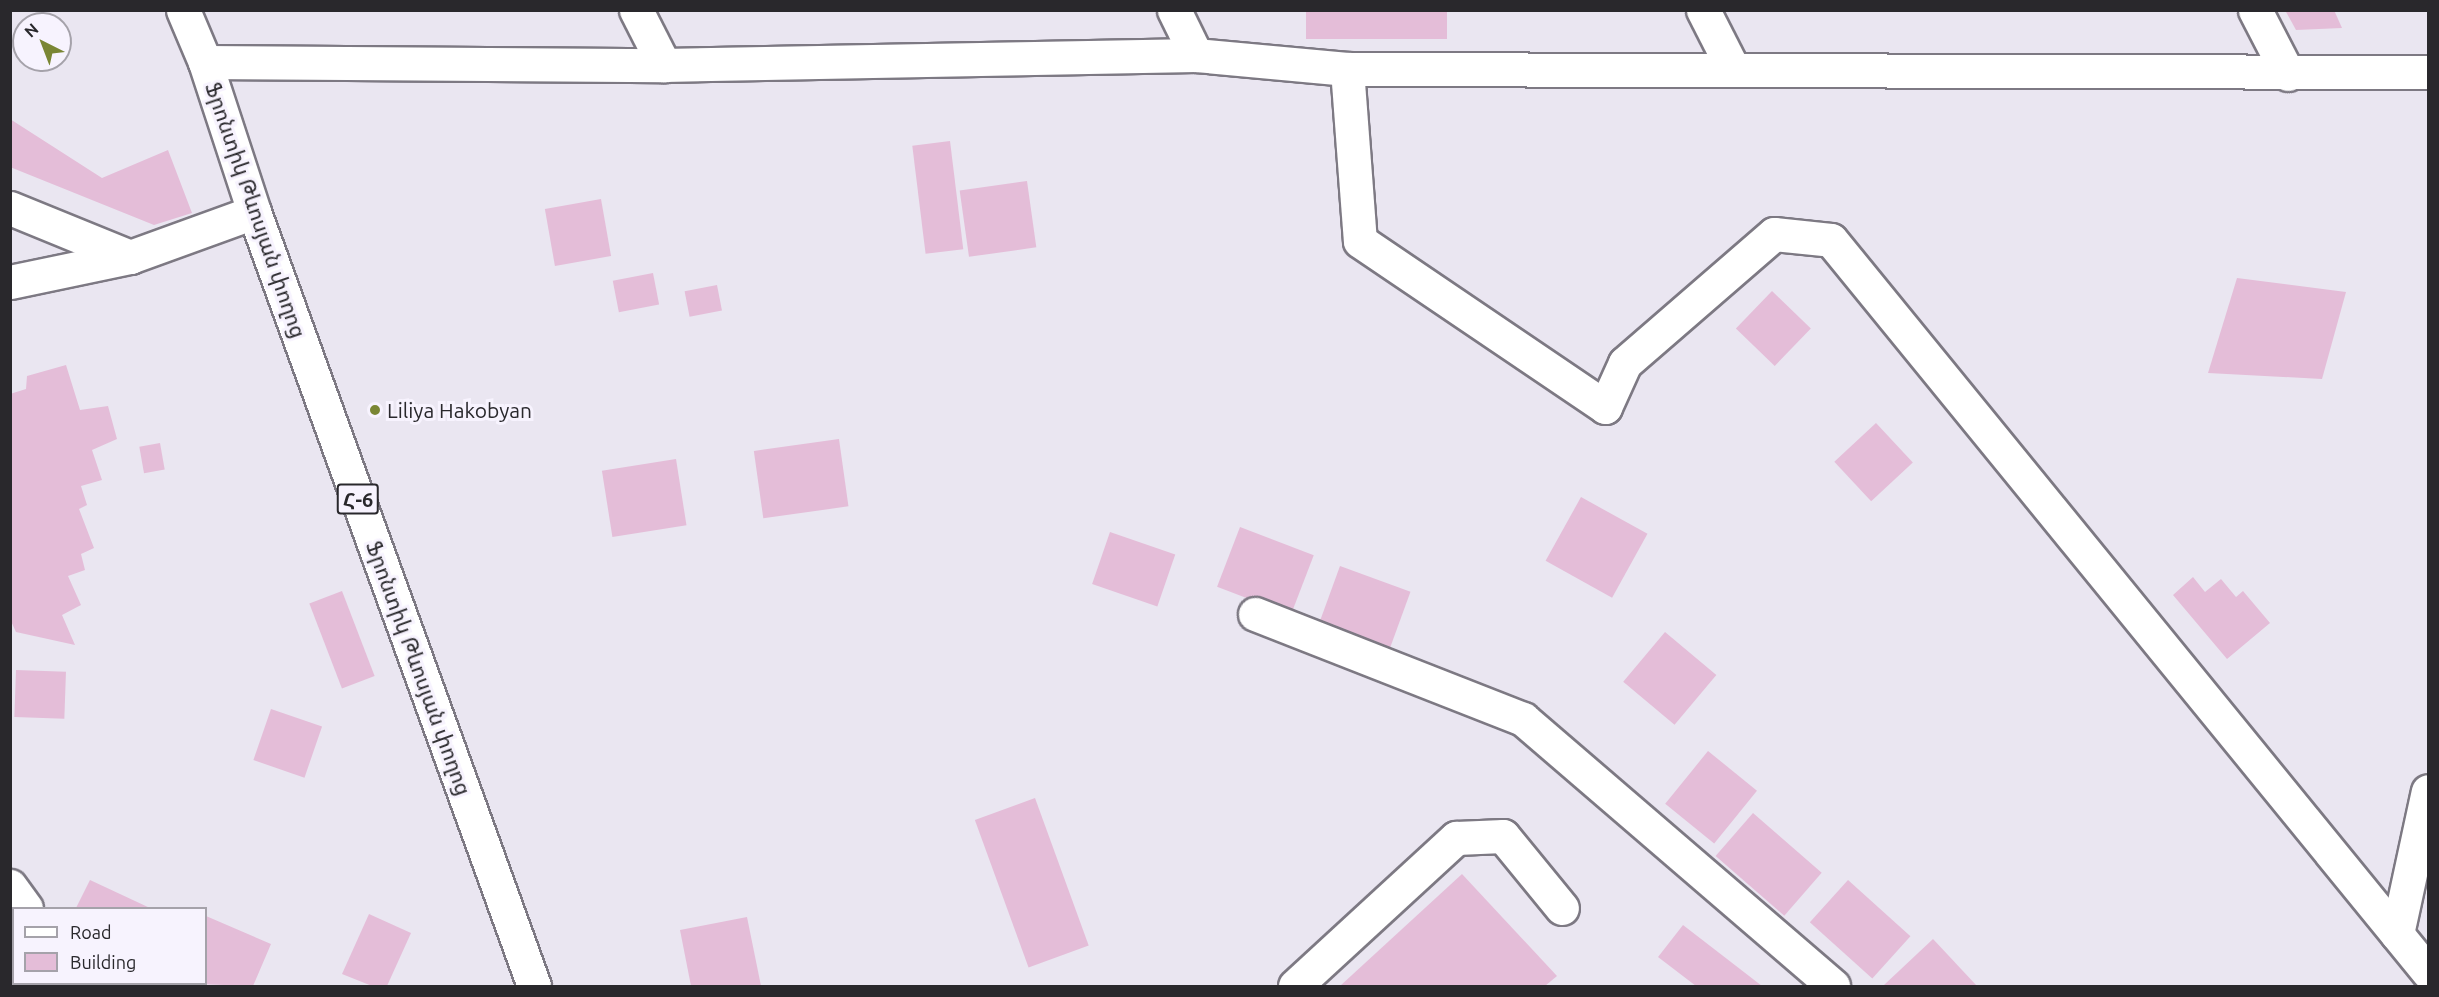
<!DOCTYPE html>
<html>
<head>
<meta charset="utf-8">
<style>
  body { margin:0 }
  #map { position:relative; width:2439px; height:997px; overflow:hidden; background:#eae6f1; font-family:Ubuntu,"Noto Sans Armenian",sans-serif }
  div>[style] { position:absolute }
  .building>* { inset:0; background:#e4bdd8; transform-origin:0 0 }
  .roads { filter:drop-shadow(2px 0 #7d7983) drop-shadow(-2px 0 #7d7983) drop-shadow(0 2px #7d7983) drop-shadow(0 -2px #7d7983) }
  .minor>* { height:33px; margin:-16.5px; padding:0 16.5px; transform-origin:16.5px; border-radius:16.5px; background:#fff }
  .major>* { height:33px; margin:-16.5px; padding:0 16.5px; transform-origin:16.5px; border-radius:16.5px; background:#fff }
  .dots>* { width:16px; height:16px; translate:-50% -50%; box-sizing:border-box; border:3px solid #f7f3fe; border-radius:50% }
  span { translate:-50% -50%; white-space:nowrap; text-align:center; line-height:1.15; -webkit-text-stroke:6px #f7f3fe; paint-order:stroke }
  .shield-label span { padding:2px 4px; background:#f7f3fe; border:2px solid; border-radius:4px; -webkit-text-stroke-width:0 }
  .shield-label { font-size:20px; color:#29282c; font-weight:700 }
  .street-label { font-size:21px; color:#29282c }
  .poi-label { font-size:21px; color:#29282c }
  .left { translate:0 -50%; text-align:left }
  .frame { position:absolute; inset:0; border:12px solid #29282c; pointer-events:none }
  .legend { position:absolute; left:12px; top:907px; width:195px; height:78px; box-sizing:border-box; background:#f7f3fe; border:2px solid #a5a2aa; margin:0; padding:8px 10px; list-style:none; font-size:18px; color:#29282c }
  .legend li { display:flex; align-items:center; gap:12px; height:30px }
  .legend b { width:30px; border:2px solid #a5a2aa }
  .north { position:absolute; left:12px; top:12px; width:60px; height:60px; box-sizing:border-box; background:#f7f3fe; border:2px solid #a5a2aa; border-radius:50%; rotate:318deg; font-size:16px; font-weight:700; line-height:24px; text-align:center; color:#29282c }
  .north::after { content:''; display:block; margin:auto; width:21px; height:27px; background:#7a8634; clip-path:polygon(50% 0,100% 100%,50% 72%,0 100%) }
</style>
</head>
<body>
<div id="map">
  <div class="building">
    <div style="left:1306px;top:10px;width:141px;height:29px"></div>
    <div style="clip-path:polygon(2285px 10px,2334px 10px,2342px 28px,2296px 30px)"></div>
    <div style="clip-path:polygon(10px 119px,102px 178px,168px 150px,192px 213px,154px 225px,10px 167px)"></div>
    <div style="left:950px;top:141px;width:109px;height:38px;rotate:83deg"></div>
    <div style="left:1027px;top:181px;width:67px;height:68px;rotate:82deg"></div>
    <div style="left:601px;top:199px;width:58px;height:57px;rotate:80deg"></div>
    <div style="left:653px;top:273px;width:32px;height:41px;rotate:79deg"></div>
    <div style="clip-path:polygon(2237px 278px,2346px 292px,2322px 379px,2208px 373px)"></div>
    <div style="left:717px;top:285px;width:26px;height:33px;rotate:79deg"></div>
    <div style="left:1772px;top:291px;width:54px;height:52px;rotate:44deg"></div>
    <div style="clip-path:polygon(66px 365px,80px 410px,108px 406px,117px 439px,92px 450px,102px 480px,81px 486px,87px 505px,79px 509px,94px 548px,81px 554px,85px 570px,68px 576px,81px 605px,62px 615px,75px 645px,16px 632px,10px 619px,10px 394px,26px 389px,27px 376px)"></div>
    <div style="left:1876px;top:423px;width:54px;height:57px;rotate:47deg"></div>
    <div style="left:839px;top:439px;width:68px;height:86px;rotate:82deg"></div>
    <div style="left:160px;top:443px;width:27px;height:21px;rotate:80deg"></div>
    <div style="left:676px;top:459px;width:67px;height:75px;rotate:81deg"></div>
    <div style="left:1581px;top:497px;width:76px;height:73px;rotate:29deg"></div>
    <div style="left:1240px;top:527px;width:79px;height:64px;rotate:21deg"></div>
    <div style="left:1110px;top:532px;width:69px;height:55px;rotate:19deg"></div>
    <div style="left:1340px;top:566px;width:75px;height:62px;rotate:20deg"></div>
    <div style="clip-path:polygon(2193px 577px,2205px 592px,2221px 579px,2236px 597px,2243px 591px,2270px 623px,2227px 659px,2173px 595px)"></div>
    <div style="left:342px;top:591px;width:91px;height:35px;rotate:69deg"></div>
    <div style="left:1665px;top:632px;width:67px;height:65px;rotate:40deg"></div>
    <div style="left:16px;top:670px;width:50px;height:47px;rotate:2deg"></div>
    <div style="left:271px;top:709px;width:54px;height:54px;rotate:19deg"></div>
    <div style="left:1708px;top:751px;width:63px;height:68px;rotate:39deg"></div>
    <div style="left:1035px;top:798px;width:157px;height:64px;rotate:70deg"></div>
    <div style="left:1753px;top:813px;width:91px;height:57px;rotate:41deg"></div>
    <div style="clip-path:polygon(1462px 874px,1557px 976px,1545px 986px,1340px 986px)"></div>
    <div style="clip-path:polygon(90px 880px,150px 908px,76px 908px)"></div>
    <div style="left:1848px;top:880px;width:84px;height:57px;rotate:42deg"></div>
    <div style="clip-path:polygon(369px 914px,411px 933px,387px 986px,372px 986px,342px 974px)"></div>
    <div style="clip-path:polygon(206px 916px,271px 944px,253px 986px,194px 984px,206px 984px)"></div>
    <div style="clip-path:polygon(747px 917px,761px 986px,691px 986px,680px 930px)"></div>
    <div style="clip-path:polygon(1683px 925px,1762px 986px,1696px 986px,1658px 957px)"></div>
    <div style="clip-path:polygon(1933px 939px,1977px 986px,1886px 986px,1884px 985px)"></div>
  </div>
  <div class="roads">
    <div class="minor">
      <div style="left:636px;top:10px;width:62px;rotate:63deg"></div>
      <div style="left:1174px;top:10px;width:50px;rotate:63.9deg"></div>
      <div style="left:1703px;top:10px;width:64px;rotate:63deg"></div>
      <div style="left:2255px;top:10px;width:72px;rotate:62.7deg"></div>
      <div style="left:205px;top:62px;width:459px;rotate:0.4deg"></div>
      <div style="left:664px;top:65px;width:532px;rotate:-1.08deg"></div>
      <div style="left:1196px;top:55px;width:152px;rotate:5.3deg"></div>
      <div style="left:1347px;top:69px;width:1081px;rotate:0.16deg"></div>
      <div style="left:1347px;top:69px;width:172px;rotate:85.7deg"></div>
      <div style="left:1360px;top:241px;width:296px;rotate:34.1deg"></div>
      <div style="left:1605px;top:407px;width:48px;rotate:-65.6deg"></div>
      <div style="left:1625px;top:363px;width:197px;rotate:-40.9deg"></div>
      <div style="left:1774px;top:234px;width:57px;rotate:6deg"></div>
      <div style="left:1831px;top:240px;width:945px;rotate:50.8deg"></div>
      <div style="left:10px;top:208px;width:130px;rotate:22.2deg"></div>
      <div style="left:130px;top:257px;width:132px;rotate:-19.9deg"></div>
      <div style="left:10px;top:282px;width:123px;rotate:-11.8deg"></div>
      <div style="left:1255px;top:614px;width:288px;rotate:21.4deg"></div>
      <div style="left:1523px;top:719px;width:409px;rotate:40.7deg"></div>
      <div style="left:10px;top:886px;width:27px;rotate:54deg"></div>
      <div style="left:2397px;top:934px;width:146px;rotate:-77.8deg"></div>
      <div style="left:91px;top:984px;width:4px;rotate:27deg"></div>
      <div style="left:1295px;top:986px;width:219px;rotate:-42.6deg"></div>
      <div style="left:1456px;top:838px;width:47px;rotate:-2.4deg"></div>
      <div style="left:1503px;top:836px;width:93px;rotate:50.7deg"></div>
    </div>
    <div class="major">
      <div style="left:183px;top:10px;width:56px;rotate:67.1deg"></div>
      <div style="left:205px;top:62px;width:158px;rotate:71.9deg"></div>
      <div style="left:254px;top:212px;width:823px;rotate:70.11deg"></div>
    </div>
  </div>
  <div class="dots">
    <div style="left:375px;top:410px;background:#7a8634"></div>
  </div>
  <div class="shield-label">
    <span style="left:358px;top:499px">Հ-6</span>
  </div>
  <div class="street-label">
    <span style="left:256px;top:210px;rotate:71deg">Ֆրոնտիկ Թևոսյան փողոց</span>
    <span style="left:419px;top:668px;rotate:70deg">Ֆրոնտիկ Թևոսյան փողոց</span>
  </div>
  <div class="poi-label">
    <span class="left" style="left:387px;top:410px">Liliya Hakobyan</span>
  </div>
  <div class="frame"></div>
  <ul class="legend">
  <li><b style="height:8px;background:#fff"></b>Road</li>
  <li><b style="height:16px;background:#e4bdd8"></b>Building</li>
  </ul>
  <div class="north">N</div>
</div>
</body>
</html>
